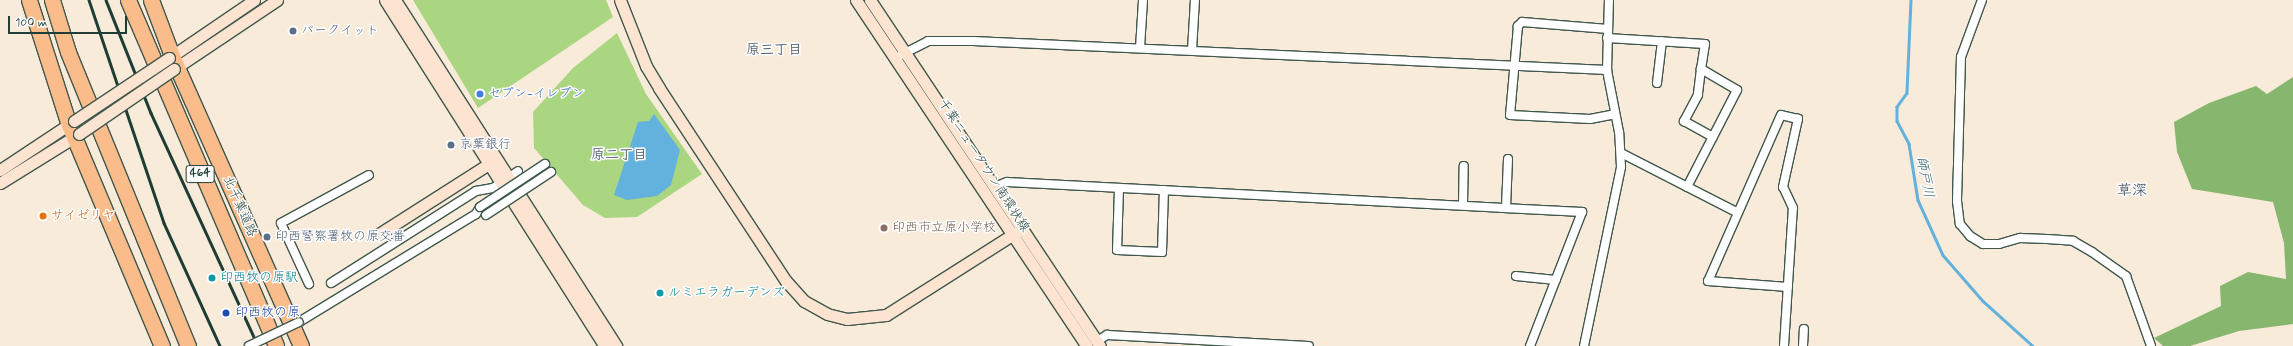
<!DOCTYPE html>
<html>
<head>
<meta charset="utf-8">
<style>
  body { margin:0 }
  #map { position:relative; width:2293px; height:346px; overflow:hidden; background:#f8ebd9; font-family:Mynerve,"Klee One",sans-serif }
  div>[style] { position:absolute }
  .green>* { inset:0; background:#aad581 }
  .forest>* { inset:0; background:#87b66f }
  .water>* { inset:0; background:#63b1dd }
  .stream>* { height:2.5px; margin:-1.25px; padding:0 1.25px; transform-origin:1.25px; border-radius:1.25px; background:#63b1dd }
  .roads { filter:drop-shadow(1px 0 #40574d) drop-shadow(-1px 0 #40574d) drop-shadow(0 1px #40574d) drop-shadow(0 -1px #40574d) }
  .street>* { height:8px; margin:-4px; padding:0 4px; transform-origin:4px; border-radius:4px; background:#fff }
  .secondary>* { height:11px; margin:-5.5px; padding:0 5.5px; transform-origin:5.5px; border-radius:5.5px; background:#fde4d1 }
  .highway>* { height:15px; margin:-7.5px; padding:0 7.5px; transform-origin:7.5px; border-radius:7.5px; background:#fabc8b }
  .rail>* { height:2.5px; margin:-1.25px; padding:0 1.25px; transform-origin:1.25px; border-radius:1.25px; background:#1f3d34 }
  .bridges { filter:drop-shadow(1px 0 #40574d) drop-shadow(-1px 0 #40574d) drop-shadow(0 1px #40574d) drop-shadow(0 -1px #40574d) }
  .street-bridge>* { height:8px; margin:-4px; padding:0 4px; transform-origin:4px; border-radius:4px; background:#fff }
  .secondary-bridge>* { height:11px; margin:-5.5px; padding:0 5.5px; transform-origin:5.5px; border-radius:5.5px; background:#fde4d1 }
  .dots>* { width:11px; height:11px; translate:-50% -50%; box-sizing:border-box; border:2px solid #fff; border-radius:50% }
  span { translate:-50% -50%; white-space:nowrap; text-align:center; line-height:1.15; -webkit-text-stroke:3px #fff; paint-order:stroke }
  .shield-label span { padding:1px 3px; background:#fff; border:1px solid; border-radius:3px; -webkit-text-stroke-width:0 }
  .shield-label { font-size:12px; color:#1f3d34; font-weight:700 }
  .service-label { font-size:13px; color:#4e5e75 }
  .left { translate:0 -50%; text-align:left }
  .shop-label { font-size:13px; color:#366cbe }
  .street-label { font-size:13px; color:#1f3d34 }
  .food-label { font-size:13px; color:#c56008 }
  .education-label { font-size:13px; color:#785e54 }
  .culture-label { font-size:13px; color:#0d838f }
  .transit-label { font-size:13px; color:#164399 }
  .neighbourhood-label { font-size:14px; color:#546271; font-weight:700 }
  .water-label { font-size:14px; color:#336067; font-style:italic }
  .quarter-label { font-size:15px; color:#546271; font-weight:700 }
  .scale { position:absolute; left:8px; top:16px; width:119px; height:18px; box-sizing:border-box; border:2px solid #1f3d34; border-top:0; padding-left:5px; font-size:12px; line-height:14px; white-space:nowrap; color:#1f3d34; -webkit-text-stroke:3px #fff; paint-order:stroke }
</style>
</head>
<body>
<div id="map">
  <div class="green">
    <div style="clip-path:polygon(413px 0,606px 0,613px 17px,478px 108px)"></div>
    <div style="clip-path:polygon(617px 33px,646px 94px,702px 174px,637px 217px,605px 218px,583px 205px,534px 148px,533px 112px,573px 68px)"></div>
  </div>
  <div class="forest">
    <div style="clip-path:polygon(2293px 77px,2293px 324px,2239px 331px,2190px 346px,2163px 346px,2154px 338px,2221px 306px,2220px 286px,2248px 272px,2286px 279px,2284px 243px,2273px 202px,2192px 189px,2177px 152px,2174px 122px,2209px 103px,2256px 86px,2267px 94px)"></div>
  </div>
  <div class="water">
    <div style="clip-path:polygon(654px 114px,680px 150px,671px 185px,657px 196px,627px 200px,614px 195px,638px 122px,649px 121px)"></div>
  </div>
  <div class="stream">
    <div style="left:1911px;top:0;width:93px;rotate:92.5deg"></div>
    <div style="left:1907px;top:93px;width:17px;rotate:126deg"></div>
    <div style="left:1897px;top:107px;width:14px;rotate:90deg"></div>
    <div style="left:1897px;top:121px;width:26px;rotate:62deg"></div>
    <div style="left:1909px;top:144px;width:57px;rotate:80.9deg"></div>
    <div style="left:1918px;top:200px;width:60px;rotate:65.6deg"></div>
    <div style="left:1943px;top:255px;width:61px;rotate:49deg"></div>
    <div style="left:1983px;top:301px;width:67px;rotate:42deg"></div>
  </div>
  <div class="roads">
    <div class="street">
      <div style="left:1982px;top:0;width:61px;rotate:110.2deg"></div>
      <div style="left:1961px;top:57px;width:144px;rotate:91.6deg"></div>
      <div style="left:1957px;top:201px;width:23px;rotate:83deg"></div>
      <div style="left:1960px;top:224px;width:16px;rotate:50deg"></div>
      <div style="left:1970px;top:236px;width:15px;rotate:32deg"></div>
      <div style="left:1983px;top:244px;width:16px"></div>
      <div style="left:1999px;top:244px;width:22px;rotate:-16deg"></div>
      <div style="left:2020px;top:238px;width:27px;rotate:2deg"></div>
      <div style="left:2047px;top:239px;width:26px;rotate:4deg"></div>
      <div style="left:2073px;top:241px;width:22px;rotate:30deg"></div>
      <div style="left:2092px;top:252px;width:42px;rotate:35.2deg"></div>
      <div style="left:2126px;top:276px;width:74px;rotate:70.3deg"></div>
      <div style="left:1608px;top:29px;width:86px;rotate:-175.3deg"></div>
      <div style="left:1522px;top:22px;width:6px;rotate:135deg"></div>
      <div style="left:1518px;top:26px;width:89px;rotate:95.1deg"></div>
      <div style="left:1510px;top:115px;width:80px;rotate:2.9deg"></div>
      <div style="left:1590px;top:119px;width:25px;rotate:-11deg"></div>
      <div style="left:1607px;top:38px;width:98px;rotate:3.5deg"></div>
      <div style="left:1705px;top:44px;width:25px;rotate:99deg"></div>
      <div style="left:1140px;top:48px;width:48px;rotate:-86.4deg"></div>
      <div style="left:1192px;top:50px;width:50px;rotate:-86.6deg"></div>
      <div style="left:901px;top:55px;width:30px;rotate:-27deg"></div>
      <div style="left:928px;top:41px;width:45px"></div>
      <div style="left:973px;top:41px;width:635px;rotate:2.62deg"></div>
      <div style="left:1657px;top:83px;width:42px;rotate:-83.2deg"></div>
      <div style="left:1621px;top:153px;width:131px;rotate:27.1deg"></div>
      <div style="left:994px;top:187px;width:14px;rotate:-21deg"></div>
      <div style="left:1007px;top:182px;width:576px;rotate:2.99deg"></div>
      <div style="left:1582px;top:212px;width:144px;rotate:111.2deg"></div>
      <div style="left:1687px;top:187px;width:109px;rotate:-62.7deg"></div>
      <div style="left:1737px;top:90px;width:42px;rotate:-149.7deg"></div>
      <div style="left:1701px;top:69px;width:26px;rotate:97deg"></div>
      <div style="left:1698px;top:95px;width:30px;rotate:118deg"></div>
      <div style="left:1684px;top:121px;width:33px;rotate:29deg"></div>
      <div style="left:1119px;top:188px;width:62px;rotate:91.8deg"></div>
      <div style="left:1117px;top:250px;width:45px;rotate:2.5deg"></div>
      <div style="left:1162px;top:252px;width:62px;rotate:-88.2deg"></div>
      <div style="left:1463px;top:205px;width:39px;rotate:-89deg"></div>
      <div style="left:1506px;top:207px;width:48px;rotate:-87.6deg"></div>
      <div style="left:1516px;top:276px;width:40px;rotate:5.7deg"></div>
      <div style="left:331px;top:283px;width:172px;rotate:-32.4deg"></div>
      <div style="left:476px;top:191px;width:17px;rotate:-10deg"></div>
      <div style="left:493px;top:188px;width:30px;rotate:-34deg"></div>
      <div style="left:309px;top:284px;width:67px;rotate:-114.7deg"></div>
      <div style="left:281px;top:223px;width:100px;rotate:-28.6deg"></div>
      <div style="left:299px;top:322px;width:207px;rotate:-31.4deg"></div>
      <div style="left:476px;top:214px;width:8px;rotate:-60deg"></div>
      <div style="left:1097px;top:341px;width:12px;rotate:-31deg"></div>
      <div style="left:1107px;top:335px;width:202px;rotate:3.1deg"></div>
      <div style="left:1584px;top:346px;width:183px;rotate:-78.3deg"></div>
      <div style="left:1621px;top:167px;width:35px;rotate:-93deg"></div>
      <div style="left:1619px;top:132px;width:63px;rotate:-101deg"></div>
      <div style="left:1607px;top:70px;width:70px;rotate:-88.4deg"></div>
      <div style="left:1784px;top:346px;width:138px;rotate:-86.3deg"></div>
      <div style="left:1793px;top:208px;width:23px;rotate:-115deg"></div>
      <div style="left:1783px;top:187px;width:70px;rotate:-77.6deg"></div>
      <div style="left:1798px;top:119px;width:17px;rotate:-167deg"></div>
      <div style="left:1781px;top:115px;width:181px;rotate:113.7deg"></div>
      <div style="left:1708px;top:281px;width:80px;rotate:4.3deg"></div>
      <div style="left:1803px;top:346px;width:17px;rotate:-87deg"></div>
    </div>
    <div class="secondary">
      <div style="left:385px;top:0;width:410px;rotate:57.6deg"></div>
      <div style="left:395px;top:0;width:411px;rotate:57.4deg"></div>
      <div style="left:620px;top:0;width:71px;rotate:68.5deg"></div>
      <div style="left:646px;top:66px;width:26px;rotate:59deg"></div>
      <div style="left:659px;top:88px;width:231px;rotate:56.7deg"></div>
      <div style="left:786px;top:281px;width:27px;rotate:48deg"></div>
      <div style="left:804px;top:301px;width:26px;rotate:29deg"></div>
      <div style="left:827px;top:314px;width:21px;rotate:14deg"></div>
      <div style="left:847px;top:319px;width:39px;rotate:-6deg"></div>
      <div style="left:886px;top:315px;width:162px;rotate:-32.4deg"></div>
      <div style="left:856px;top:0;width:416px;rotate:56.3deg"></div>
      <div style="left:870px;top:0;width:415px;rotate:56.4deg"></div>
      <div style="left:169px;top:58px;width:103px;rotate:-34.3deg"></div>
      <div style="left:174px;top:69px;width:124px;rotate:-33.8deg"></div>
      <div style="left:0;top:170px;width:89px;rotate:-33.5deg"></div>
      <div style="left:0;top:183px;width:93px;rotate:-31.8deg"></div>
      <div style="left:379px;top:234px;width:135px;rotate:-32.6deg"></div>
    </div>
    <div class="highway">
      <div style="left:29px;top:0;width:131px;rotate:72.3deg"></div>
      <div style="left:69px;top:125px;width:240px;rotate:67.2deg"></div>
      <div style="left:52px;top:0;width:54px;rotate:72.9deg"></div>
      <div style="left:68px;top:52px;width:318px;rotate:67.8deg"></div>
      <div style="left:128px;top:0;width:376px;rotate:66.8deg"></div>
      <div style="left:151px;top:0;width:60px;rotate:69.4deg"></div>
      <div style="left:172px;top:56px;width:317px;rotate:66deg"></div>
    </div>
  </div>
  <div class="rail">
    <div style="left:89px;top:0;width:235px;rotate:71.4deg"></div>
    <div style="left:164px;top:223px;width:135px;rotate:65.5deg"></div>
    <div style="left:106px;top:0;width:122px;rotate:68.3deg"></div>
    <div style="left:151px;top:113px;width:256px;rotate:65.3deg"></div>
  </div>
  <div class="bridges">
    <div class="street-bridge">
      <div style="left:480px;top:207px;width:78px;rotate:-33.5deg"></div>
      <div style="left:486px;top:215px;width:78px;rotate:-33.5deg"></div>
      <div style="left:249px;top:346px;width:55px;rotate:-25.6deg"></div>
    </div>
    <div class="secondary-bridge">
      <div style="left:74px;top:121px;width:114px;rotate:-33.6deg"></div>
      <div style="left:79px;top:134px;width:115px;rotate:-34.4deg"></div>
    </div>
  </div>
  <div class="dots">
    <div style="left:293px;top:31px;background:#5c6f8a"></div>
    <div style="left:480px;top:94px;background:#3f7fe0"></div>
    <div style="left:451px;top:145px;background:#5c6f8a"></div>
    <div style="left:43px;top:216px;background:#e8710a"></div>
    <div style="left:884px;top:228px;background:#8d6e63"></div>
    <div style="left:267px;top:237px;background:#5c6f8a"></div>
    <div style="left:212px;top:278px;background:#0f9aa8"></div>
    <div style="left:660px;top:293px;background:#0f9aa8"></div>
    <div style="left:226px;top:313px;background:#1a4fb4"></div>
  </div>
  <div class="shield-label">
    <span style="left:200px;top:174px">464</span>
  </div>
  <div class="service-label">
    <span class="left" style="left:301px;top:31px">パークイット</span>
    <span class="left" style="left:459px;top:145px">京葉銀行</span>
    <span class="left" style="left:275px;top:237px">印西警察署牧の原交番</span>
  </div>
  <div class="shop-label">
    <span class="left" style="left:488px;top:94px">セブン-イレブン</span>
  </div>
  <div class="street-label">
    <span style="left:983px;top:166px;rotate:57deg">千葉ニュータウン南環状線</span>
    <span style="left:239px;top:207px;rotate:66deg">北千葉道路</span>
  </div>
  <div class="food-label">
    <span class="left" style="left:51px;top:216px">サイゼリヤ</span>
  </div>
  <div class="education-label">
    <span class="left" style="left:892px;top:228px">印西市立原小学校</span>
  </div>
  <div class="culture-label">
    <span class="left" style="left:220px;top:278px">印西牧の原駅</span>
    <span class="left" style="left:668px;top:293px">ルミエラガーデンズ</span>
  </div>
  <div class="transit-label">
    <span class="left" style="left:235px;top:313px">印西牧の原</span>
  </div>
  <div class="neighbourhood-label">
    <span style="left:774px;top:50px">原三丁目</span>
    <span style="left:619px;top:155px">原二丁目</span>
  </div>
  <div class="water-label">
    <span style="left:1925px;top:177px;rotate:79deg">師戸川</span>
  </div>
  <div class="quarter-label">
    <span style="left:2132px;top:192px">草深</span>
  </div>
  <div class="scale">100 m</div>
</div>
</body>
</html>
